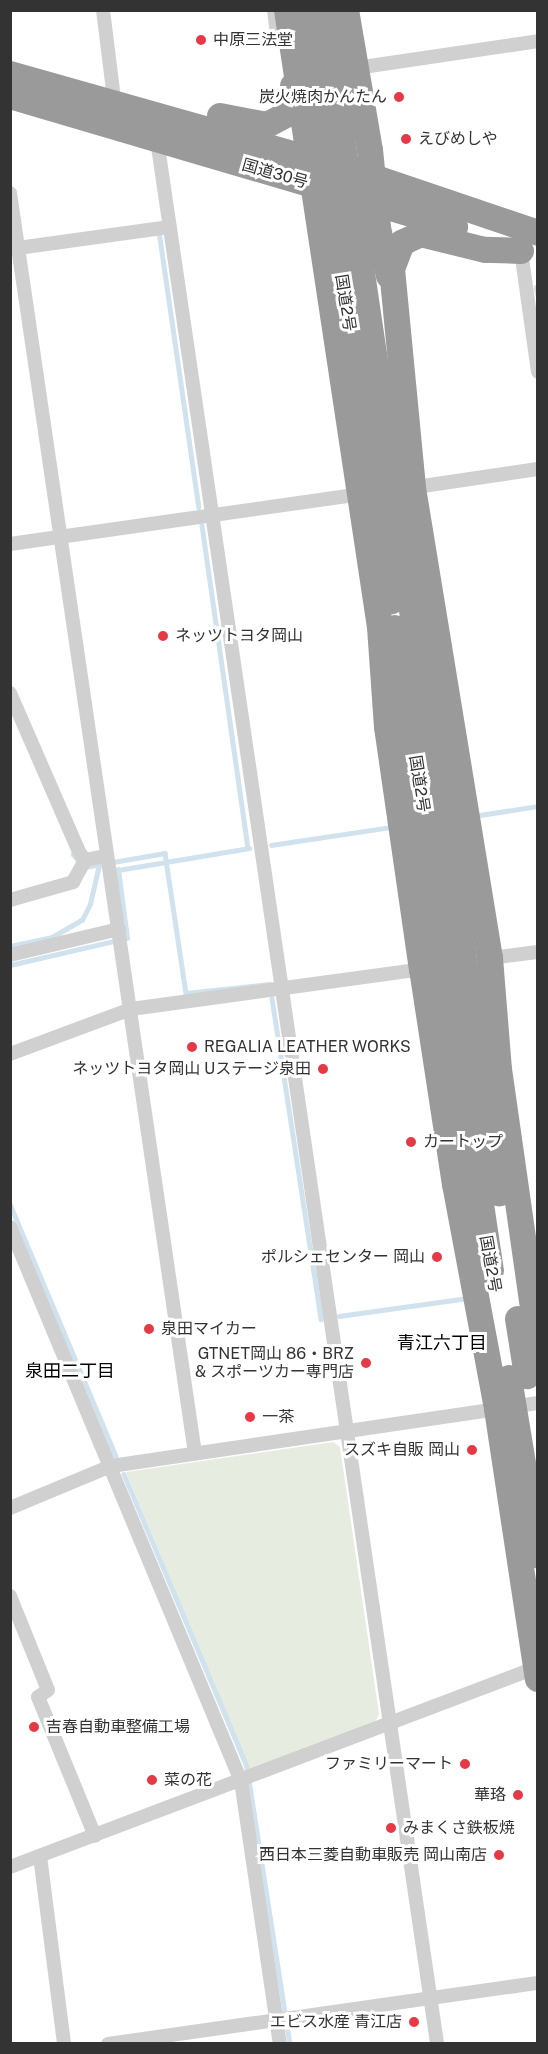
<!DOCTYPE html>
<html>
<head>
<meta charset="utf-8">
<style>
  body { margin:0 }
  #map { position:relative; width:548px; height:2054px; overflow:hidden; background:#fff; font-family:"Public Sans","Noto Sans JP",sans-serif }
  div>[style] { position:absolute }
  .green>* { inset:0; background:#e6ecdf }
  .stream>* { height:4.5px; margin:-2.25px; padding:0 2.25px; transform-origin:2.25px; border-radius:2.25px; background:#cfe2ee }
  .street>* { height:14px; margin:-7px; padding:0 7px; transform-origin:7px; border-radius:7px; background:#d0d0d0 }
  .highway>* { height:26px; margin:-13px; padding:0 13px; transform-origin:13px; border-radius:13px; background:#9a9a9a }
  .highway-bridge>* { height:26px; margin:-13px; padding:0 13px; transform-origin:13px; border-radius:13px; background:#9a9a9a }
  .dots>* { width:16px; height:16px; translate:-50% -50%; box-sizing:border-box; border:3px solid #fff; border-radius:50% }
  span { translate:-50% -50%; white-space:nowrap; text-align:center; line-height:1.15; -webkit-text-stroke:6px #fff; paint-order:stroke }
  .poi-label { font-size:16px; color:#333 }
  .left { translate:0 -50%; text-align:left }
  .right { translate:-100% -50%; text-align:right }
  .street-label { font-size:16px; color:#333 }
  .neighbourhood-label { font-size:18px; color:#000 }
  .frame { position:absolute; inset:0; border:12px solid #333; pointer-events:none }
</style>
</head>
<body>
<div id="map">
  <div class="green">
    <div style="clip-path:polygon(333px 1442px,340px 1447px,379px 1714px,375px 1722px,250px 1770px,126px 1472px)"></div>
  </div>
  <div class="stream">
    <div style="left:159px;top:231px;width:279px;rotate:81.8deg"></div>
    <div style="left:536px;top:287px;width:8px;rotate:76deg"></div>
    <div style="left:202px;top:525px;width:326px;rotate:81.9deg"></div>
    <div style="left:480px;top:815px;width:59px;rotate:-8.8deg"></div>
    <div style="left:271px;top:845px;width:122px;rotate:-8.5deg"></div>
    <div style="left:73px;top:854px;width:17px;rotate:50deg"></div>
    <div style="left:84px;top:867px;width:82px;rotate:-9.8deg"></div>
    <div style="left:165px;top:853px;width:142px;rotate:81.5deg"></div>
    <div style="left:186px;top:993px;width:84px;rotate:-6.1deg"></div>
    <div style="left:10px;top:946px;width:43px;rotate:-12.1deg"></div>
    <div style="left:52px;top:937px;width:34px;rotate:-30deg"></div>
    <div style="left:82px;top:920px;width:18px;rotate:-63deg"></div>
    <div style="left:90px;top:904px;width:40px;rotate:-77deg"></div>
    <div style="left:10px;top:965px;width:120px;rotate:-13deg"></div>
    <div style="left:127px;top:938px;width:69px;rotate:-97.5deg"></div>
    <div style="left:118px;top:870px;width:133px;rotate:-9.5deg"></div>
    <div style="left:272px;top:998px;width:325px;rotate:81.3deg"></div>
    <div style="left:10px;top:1204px;width:273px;rotate:67.2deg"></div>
    <div style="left:339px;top:1316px;width:130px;rotate:-7.9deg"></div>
    <div style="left:124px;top:1474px;width:318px;rotate:67.2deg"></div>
    <div style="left:247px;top:1767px;width:280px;rotate:81.2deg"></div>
  </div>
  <div class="street">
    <div style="left:103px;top:10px;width:81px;rotate:82.9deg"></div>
    <div style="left:274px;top:10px;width:24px;rotate:83deg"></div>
    <div style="left:277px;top:34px;width:17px;rotate:40deg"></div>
    <div style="left:356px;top:68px;width:184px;rotate:-8.4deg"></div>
    <div style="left:157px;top:140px;width:1924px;rotate:81.63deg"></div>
    <div style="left:10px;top:193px;width:1274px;rotate:81.65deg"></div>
    <div style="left:18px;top:248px;width:153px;rotate:-7.9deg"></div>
    <div style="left:521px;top:251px;width:122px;rotate:82deg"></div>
    <div style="left:409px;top:488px;width:130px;rotate:-8.4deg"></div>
    <div style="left:10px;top:544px;width:357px;rotate:-8.1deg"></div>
    <div style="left:10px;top:693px;width:173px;rotate:66.5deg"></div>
    <div style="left:79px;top:852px;width:10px;rotate:53deg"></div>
    <div style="left:85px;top:860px;width:21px;rotate:-11deg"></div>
    <div style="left:10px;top:900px;width:66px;rotate:-15.9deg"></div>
    <div style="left:73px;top:882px;width:25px;rotate:-61deg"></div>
    <div style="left:10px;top:955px;width:112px;rotate:-13.4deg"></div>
    <div style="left:490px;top:958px;width:48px;rotate:-7.1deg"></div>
    <div style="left:10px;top:1054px;width:129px;rotate:-20.4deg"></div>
    <div style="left:131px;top:1009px;width:294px;rotate:-7.8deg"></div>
    <div style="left:10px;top:1227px;width:600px;rotate:67.37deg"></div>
    <div style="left:241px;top:1781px;width:266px;rotate:81.6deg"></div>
    <div style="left:10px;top:1508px;width:109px;rotate:-22.6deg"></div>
    <div style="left:111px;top:1466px;width:432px;rotate:-8.4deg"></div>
    <div style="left:10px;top:1596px;width:101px;rotate:68deg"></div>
    <div style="left:48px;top:1690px;width:12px;rotate:145deg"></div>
    <div style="left:38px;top:1697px;width:150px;rotate:67.7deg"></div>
    <div style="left:40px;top:1856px;width:190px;rotate:82.7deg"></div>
    <div style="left:10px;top:1867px;width:565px;rotate:-20.75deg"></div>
    <div style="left:108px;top:2044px;width:434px;rotate:-8.1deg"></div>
  </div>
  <div class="highway">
    <div style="left:287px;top:10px;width:624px;rotate:81.43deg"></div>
    <div style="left:380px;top:627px;width:100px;rotate:86deg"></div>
    <div style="left:387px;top:727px;width:245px;rotate:81.8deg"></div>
    <div style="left:422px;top:969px;width:218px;rotate:81.3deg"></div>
    <div style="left:455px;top:1184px;width:229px;rotate:79.4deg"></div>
    <div style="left:497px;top:1409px;width:273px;rotate:81.4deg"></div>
    <div style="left:346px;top:10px;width:142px;rotate:80.3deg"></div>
    <div style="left:370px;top:150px;width:78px;rotate:84.1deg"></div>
    <div style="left:378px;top:228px;width:49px;rotate:77.1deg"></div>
    <div style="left:10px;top:74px;width:377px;rotate:15.8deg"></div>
    <div style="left:373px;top:177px;width:174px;rotate:18.7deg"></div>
    <div style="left:10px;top:96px;width:464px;rotate:16.4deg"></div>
    <div style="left:220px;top:116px;width:48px;rotate:10.8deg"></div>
    <div style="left:267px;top:125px;width:24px;rotate:-28deg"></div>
    <div style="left:288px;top:114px;width:12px;rotate:-66deg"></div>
    <div style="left:293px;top:103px;width:17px;rotate:-90deg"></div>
    <div style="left:521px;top:251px;width:36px;rotate:-178deg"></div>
    <div style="left:485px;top:250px;width:66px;rotate:-166deg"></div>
    <div style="left:421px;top:234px;width:21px;rotate:155deg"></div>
    <div style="left:402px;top:243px;width:28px;rotate:111deg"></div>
    <div style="left:392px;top:269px;width:220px;rotate:84.5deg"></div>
    <div style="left:413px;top:488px;width:476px;rotate:80.7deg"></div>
    <div style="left:490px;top:958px;width:111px;rotate:85.4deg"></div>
    <div style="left:499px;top:1069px;width:276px;rotate:81.9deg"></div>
    <div style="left:410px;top:597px;width:603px;rotate:81.51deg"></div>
    <div style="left:395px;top:628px;width:650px;rotate:81.51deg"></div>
    <div style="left:518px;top:1319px;width:58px;rotate:81deg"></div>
  </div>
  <div class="highway-bridge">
    <div style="left:303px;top:10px;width:598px;rotate:81.53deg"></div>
    <div style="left:323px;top:10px;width:593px;rotate:81.57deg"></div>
    <div style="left:509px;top:1378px;width:180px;rotate:80.7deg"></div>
  </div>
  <div class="dots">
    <div style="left:201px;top:40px;background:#e63946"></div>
    <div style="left:399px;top:97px;background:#e63946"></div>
    <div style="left:406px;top:139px;background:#e63946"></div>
    <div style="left:163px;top:636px;background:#e63946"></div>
    <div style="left:192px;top:1047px;background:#e63946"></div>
    <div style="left:323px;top:1069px;background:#e63946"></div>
    <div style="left:411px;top:1142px;background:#e63946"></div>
    <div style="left:437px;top:1257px;background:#e63946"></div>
    <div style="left:149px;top:1329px;background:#e63946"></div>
    <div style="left:366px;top:1363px;background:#e63946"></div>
    <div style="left:250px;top:1417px;background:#e63946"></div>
    <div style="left:472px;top:1450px;background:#e63946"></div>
    <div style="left:34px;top:1727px;background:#e63946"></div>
    <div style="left:465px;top:1764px;background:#e63946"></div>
    <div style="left:152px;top:1780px;background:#e63946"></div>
    <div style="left:518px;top:1795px;background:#e63946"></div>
    <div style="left:391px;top:1828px;background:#e63946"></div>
    <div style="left:499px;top:1855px;background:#e63946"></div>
    <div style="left:414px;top:2022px;background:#e63946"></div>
  </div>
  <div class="poi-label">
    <span class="left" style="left:213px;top:40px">中原三法堂</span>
    <span class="right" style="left:387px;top:97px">炭火焼肉かんたん</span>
    <span class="left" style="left:418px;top:139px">えびめしや</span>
    <span class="left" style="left:175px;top:636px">ネッツトヨタ岡山</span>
    <span class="left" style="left:204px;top:1047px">REGALIA LEATHER WORKS</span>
    <span class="right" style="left:311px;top:1069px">ネッツトヨタ岡山 Uステージ泉田</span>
    <span class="left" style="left:423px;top:1142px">カートップ</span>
    <span class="right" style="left:425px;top:1257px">ポルシェセンター 岡山</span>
    <span class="left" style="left:161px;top:1329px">泉田マイカー</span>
    <span class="right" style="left:354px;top:1363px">GTNET岡山 86・BRZ<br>&amp; スポーツカー専門店</span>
    <span class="left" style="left:262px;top:1417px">一茶</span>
    <span class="right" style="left:460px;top:1450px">スズキ自販 岡山</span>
    <span class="left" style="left:46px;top:1727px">吉春自動車整備工場</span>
    <span class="right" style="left:453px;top:1764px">ファミリーマート</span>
    <span class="left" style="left:164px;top:1780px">菜の花</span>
    <span class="right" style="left:506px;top:1795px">華珞</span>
    <span class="left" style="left:403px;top:1828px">みまくさ鉄板焼</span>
    <span class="right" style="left:487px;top:1855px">西日本三菱自動車販売 岡山南店</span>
    <span class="right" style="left:402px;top:2022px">エビス水産 青江店</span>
  </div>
  <div class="street-label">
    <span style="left:275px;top:174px;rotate:16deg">国道30号</span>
    <span style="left:345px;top:303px;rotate:81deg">国道2号</span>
    <span style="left:419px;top:784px;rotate:81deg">国道2号</span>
    <span style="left:490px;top:1264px;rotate:80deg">国道2号</span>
  </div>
  <div class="neighbourhood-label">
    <span style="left:442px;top:1343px">青江六丁目</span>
    <span style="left:70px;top:1371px">泉田二丁目</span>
  </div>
  <div class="frame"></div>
</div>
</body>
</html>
